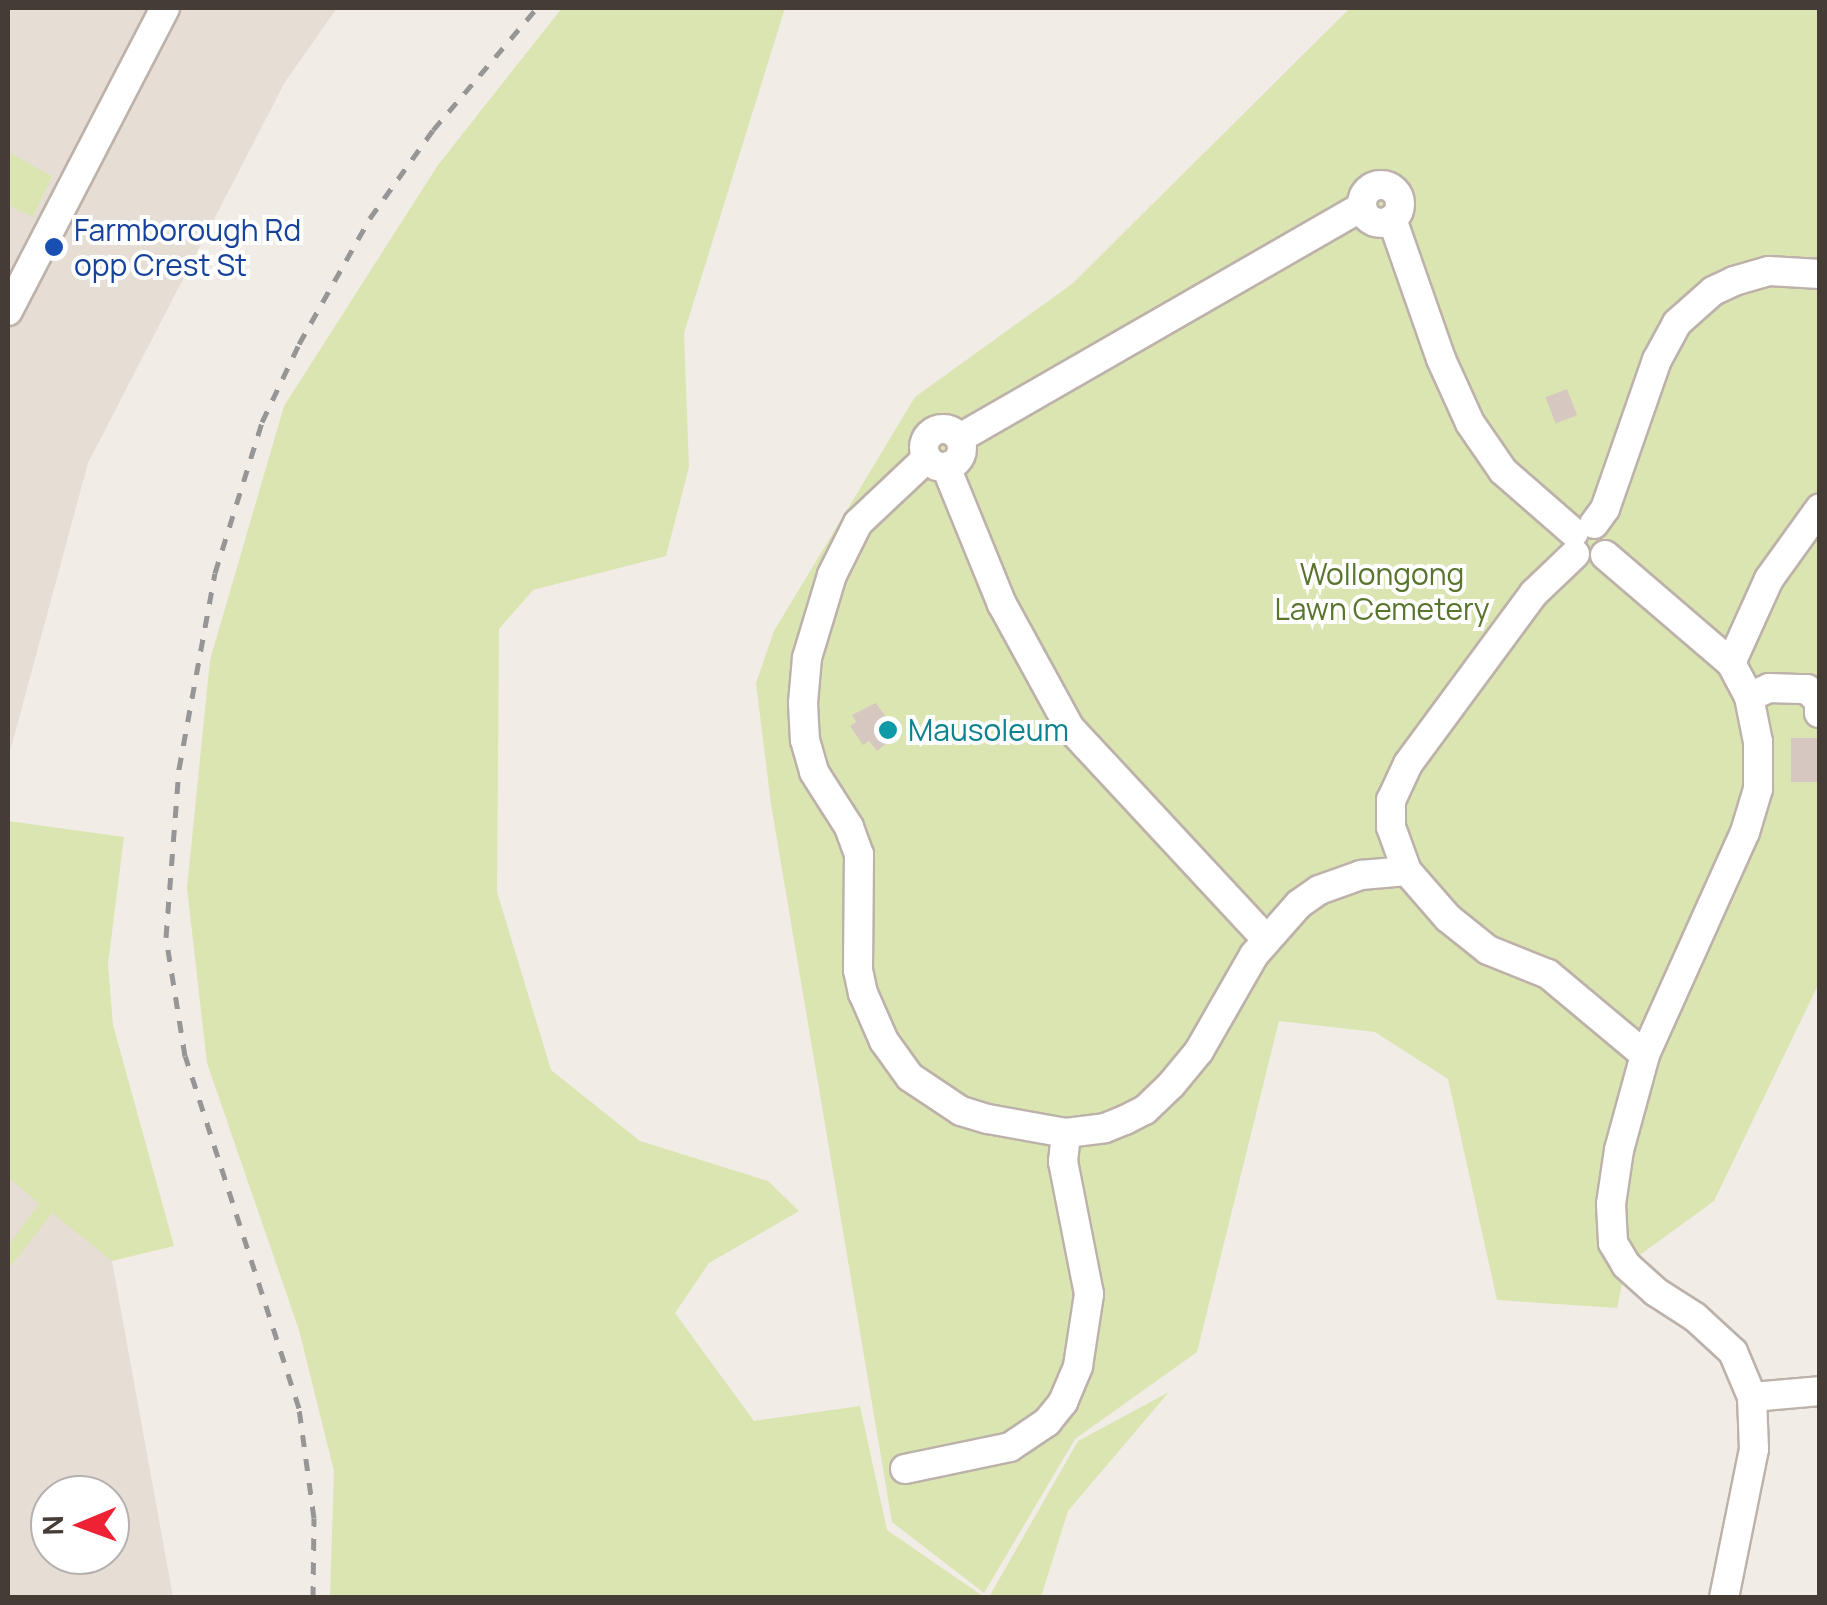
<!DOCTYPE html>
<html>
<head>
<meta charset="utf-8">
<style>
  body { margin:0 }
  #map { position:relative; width:1827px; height:1605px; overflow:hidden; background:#f2ece7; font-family:Manrope,sans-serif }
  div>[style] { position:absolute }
  .residential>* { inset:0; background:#e6ddd5 }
  .green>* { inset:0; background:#dae5b1 }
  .building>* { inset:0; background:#d6c8c0; transform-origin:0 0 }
  .roads { filter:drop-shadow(2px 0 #bdb2aa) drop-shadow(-2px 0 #bdb2aa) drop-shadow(0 2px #bdb2aa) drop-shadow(0 -2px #bdb2aa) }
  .minor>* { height:28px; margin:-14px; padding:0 14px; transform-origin:14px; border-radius:14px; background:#fff }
  .minor>.ring { margin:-14px; padding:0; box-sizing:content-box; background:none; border:28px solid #fff; border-radius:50% }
  .rail>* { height:5px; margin-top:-2.5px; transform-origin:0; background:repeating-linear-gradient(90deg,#969696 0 12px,transparent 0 24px) }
  .dots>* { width:28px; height:28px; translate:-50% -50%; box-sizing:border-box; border:5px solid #fff; border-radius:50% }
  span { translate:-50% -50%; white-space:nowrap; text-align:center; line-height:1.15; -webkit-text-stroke:8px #fff; paint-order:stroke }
  .transit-label { font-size:30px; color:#164399 }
  .left { translate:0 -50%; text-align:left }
  .park-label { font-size:30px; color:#59742c }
  .culture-label { font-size:30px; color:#0d838f }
  .frame { position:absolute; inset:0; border:10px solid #453c36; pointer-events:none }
  .north { position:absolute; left:30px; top:1475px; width:100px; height:100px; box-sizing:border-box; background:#fff; border:2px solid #b5b1af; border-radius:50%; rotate:269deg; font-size:28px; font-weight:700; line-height:40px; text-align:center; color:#453c36 }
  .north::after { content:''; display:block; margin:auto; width:35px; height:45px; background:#ef2134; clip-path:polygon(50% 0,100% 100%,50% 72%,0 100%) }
</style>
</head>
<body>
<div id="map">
  <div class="residential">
    <div style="clip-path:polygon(8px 8px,337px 8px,285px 82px,88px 463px,8px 759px)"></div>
    <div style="clip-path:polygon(evenodd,8px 1176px,112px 1261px,173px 1597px,8px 1597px,8px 1176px,50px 1495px,110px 1495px,110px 1555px,50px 1555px,50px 1495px)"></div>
  </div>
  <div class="green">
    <div style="clip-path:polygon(562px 8px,785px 8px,684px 333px,689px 467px,666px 556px,533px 590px,499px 629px,497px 892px,551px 1070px,640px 1141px,768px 1181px,799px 1211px,709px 1263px,675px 1313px,754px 1421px,860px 1406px,887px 1530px,984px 1597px,330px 1597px,334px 1471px,299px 1330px,207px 1063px,187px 888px,210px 660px,284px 406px,438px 165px)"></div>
    <div style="clip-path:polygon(1350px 8px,1819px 8px,1819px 983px,1714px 1201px,1626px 1265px,1617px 1308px,1497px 1300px,1448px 1079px,1375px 1032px,1279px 1021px,1197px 1352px,1075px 1439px,984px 1593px,892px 1522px,771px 804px,756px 683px,774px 631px,915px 397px,1072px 284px)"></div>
    <div style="clip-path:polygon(8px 152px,52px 176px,33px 217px,8px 205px)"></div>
    <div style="clip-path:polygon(8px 821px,124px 837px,108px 964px,113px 1025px,174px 1246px,112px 1261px,52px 1213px,8px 1270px,8px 1246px,39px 1204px,8px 1177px)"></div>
    <div style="clip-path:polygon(1169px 1392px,1068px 1511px,1041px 1597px,989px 1597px,1078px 1441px)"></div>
  </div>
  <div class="building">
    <div style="left:1567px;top:389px;width:28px;height:23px;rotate:69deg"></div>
    <div style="clip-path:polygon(876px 703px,898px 734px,877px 751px,869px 741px,863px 745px,850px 726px,856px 722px,852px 715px)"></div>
    <div style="left:1791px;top:738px;width:29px;height:44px"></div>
  </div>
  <div class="roads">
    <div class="minor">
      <div class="ring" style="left:1362px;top:185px;width:10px;height:10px"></div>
      <div style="left:1392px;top:219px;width:148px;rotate:70.7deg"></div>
      <div style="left:1441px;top:359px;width:70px;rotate:65.6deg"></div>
      <div style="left:1470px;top:423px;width:58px;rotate:55.5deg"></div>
      <div style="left:1503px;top:471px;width:94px;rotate:41.1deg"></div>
      <div style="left:8px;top:311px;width:341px;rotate:-62.6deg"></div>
      <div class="ring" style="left:924px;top:429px;width:10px;height:10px"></div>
      <div style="left:960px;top:438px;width:464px;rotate:-29.9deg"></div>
      <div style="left:927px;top:458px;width:95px;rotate:136.7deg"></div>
      <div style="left:858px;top:523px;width:58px;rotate:116.6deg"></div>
      <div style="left:832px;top:575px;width:87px;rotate:106.8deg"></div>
      <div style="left:807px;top:658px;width:45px;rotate:95.1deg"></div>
      <div style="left:803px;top:703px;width:37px;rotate:87deg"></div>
      <div style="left:805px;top:740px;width:33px;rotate:74deg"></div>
      <div style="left:814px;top:772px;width:65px;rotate:57.5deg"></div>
      <div style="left:849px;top:827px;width:29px;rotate:70deg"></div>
      <div style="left:859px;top:854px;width:116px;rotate:90.5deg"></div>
      <div style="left:858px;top:970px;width:24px;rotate:78deg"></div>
      <div style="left:863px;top:993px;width:52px;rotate:66.4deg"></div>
      <div style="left:884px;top:1041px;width:44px;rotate:54.2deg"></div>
      <div style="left:910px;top:1077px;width:61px;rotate:33.7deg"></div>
      <div style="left:961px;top:1111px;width:28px;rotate:17deg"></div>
      <div style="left:988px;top:1119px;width:79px;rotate:10.2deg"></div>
      <div style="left:1066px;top:1133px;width:39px;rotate:-7deg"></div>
      <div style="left:1105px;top:1128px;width:22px;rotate:-22deg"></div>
      <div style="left:1125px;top:1120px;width:22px;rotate:-27deg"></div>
      <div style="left:1145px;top:1110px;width:36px;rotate:-44deg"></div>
      <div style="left:1171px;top:1085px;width:44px;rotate:-50.5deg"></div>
      <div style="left:1199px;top:1051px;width:111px;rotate:-60.2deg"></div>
      <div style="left:1254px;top:955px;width:68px;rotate:-48.6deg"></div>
      <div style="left:1299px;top:904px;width:24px;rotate:-35deg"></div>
      <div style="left:1319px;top:890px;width:45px;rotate:-19.7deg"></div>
      <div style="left:1361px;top:875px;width:46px;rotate:-5deg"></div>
      <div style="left:946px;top:467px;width:148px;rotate:67.8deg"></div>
      <div style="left:1002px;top:604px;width:141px;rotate:61.3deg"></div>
      <div style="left:1070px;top:728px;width:287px;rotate:47.1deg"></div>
      <div style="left:1594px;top:524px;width:19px;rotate:-54deg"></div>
      <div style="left:1605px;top:509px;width:158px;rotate:-70.8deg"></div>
      <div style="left:1657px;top:360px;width:42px;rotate:-61.6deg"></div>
      <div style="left:1677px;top:323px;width:48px;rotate:-41.6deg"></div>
      <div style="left:1713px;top:291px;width:23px;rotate:-25deg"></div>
      <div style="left:1734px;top:281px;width:36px;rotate:-16deg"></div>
      <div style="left:1769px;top:271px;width:51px;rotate:3.4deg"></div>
      <div style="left:1575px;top:554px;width:57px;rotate:136.4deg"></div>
      <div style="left:1534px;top:593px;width:212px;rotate:126.4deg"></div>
      <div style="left:1408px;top:764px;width:40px;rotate:115deg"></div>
      <div style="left:1391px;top:800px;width:27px;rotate:90deg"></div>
      <div style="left:1391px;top:827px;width:47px;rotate:70deg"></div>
      <div style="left:1407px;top:871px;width:62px;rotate:48.9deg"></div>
      <div style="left:1448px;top:918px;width:51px;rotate:38.7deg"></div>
      <div style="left:1488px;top:950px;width:65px;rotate:21.8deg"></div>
      <div style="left:1548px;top:974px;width:126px;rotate:39.9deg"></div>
      <div style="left:1605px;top:555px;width:166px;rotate:40.6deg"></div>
      <div style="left:1731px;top:663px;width:38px;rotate:62deg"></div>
      <div style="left:1749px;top:697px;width:46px;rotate:78.7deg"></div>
      <div style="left:1758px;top:742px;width:47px;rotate:90deg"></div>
      <div style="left:1758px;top:789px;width:45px;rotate:106.8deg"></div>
      <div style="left:1745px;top:832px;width:244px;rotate:114.2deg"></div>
      <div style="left:1645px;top:1055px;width:98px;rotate:105.3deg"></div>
      <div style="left:1619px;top:1150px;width:55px;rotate:98.4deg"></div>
      <div style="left:1611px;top:1204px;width:39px;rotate:87deg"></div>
      <div style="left:1613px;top:1243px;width:26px;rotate:59deg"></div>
      <div style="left:1626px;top:1265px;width:40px;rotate:42deg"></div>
      <div style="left:1656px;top:1292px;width:46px;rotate:32.7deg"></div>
      <div style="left:1695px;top:1317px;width:52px;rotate:42.6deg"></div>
      <div style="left:1733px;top:1352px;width:49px;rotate:67.1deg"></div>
      <div style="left:1752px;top:1397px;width:52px;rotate:87.8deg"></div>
      <div style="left:1754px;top:1449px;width:152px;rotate:101.4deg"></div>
      <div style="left:1731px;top:663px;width:92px;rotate:-65.7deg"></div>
      <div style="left:1769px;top:579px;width:87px;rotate:-54.3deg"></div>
      <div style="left:1749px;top:697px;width:22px;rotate:-24deg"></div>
      <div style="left:1769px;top:688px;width:38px;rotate:2deg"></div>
      <div style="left:1807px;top:689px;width:17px;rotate:45deg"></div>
      <div style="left:1819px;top:701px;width:12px;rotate:90deg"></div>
      <div style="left:1752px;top:1397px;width:68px;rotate:-5deg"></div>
      <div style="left:905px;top:1469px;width:107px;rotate:-11.8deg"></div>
      <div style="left:1010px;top:1447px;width:45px;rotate:-34deg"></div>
      <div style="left:1047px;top:1422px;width:26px;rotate:-51deg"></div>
      <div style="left:1063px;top:1402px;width:39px;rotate:-67deg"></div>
      <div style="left:1078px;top:1366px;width:73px;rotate:-81.3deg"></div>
      <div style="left:1089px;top:1294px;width:135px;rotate:-101.1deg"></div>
      <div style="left:1063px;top:1162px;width:29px;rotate:-84deg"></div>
    </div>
  </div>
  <div class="rail">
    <div style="left:313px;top:1598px;width:80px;rotate:-89.3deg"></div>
    <div style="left:314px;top:1518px;width:111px;rotate:-97.8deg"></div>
    <div style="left:299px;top:1408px;width:370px;rotate:-107.9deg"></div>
    <div style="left:185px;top:1056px;width:121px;rotate:-99.1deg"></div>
    <div style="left:166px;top:937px;width:169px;rotate:-85.6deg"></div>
    <div style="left:179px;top:769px;width:199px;rotate:-79.6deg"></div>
    <div style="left:215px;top:573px;width:158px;rotate:-72.7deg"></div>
    <div style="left:262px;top:422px;width:86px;rotate:-64.6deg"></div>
    <div style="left:299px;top:344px;width:145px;rotate:-60.6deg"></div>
    <div style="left:370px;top:218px;width:108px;rotate:-54.4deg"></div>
    <div style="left:433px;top:130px;width:160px;rotate:-49.6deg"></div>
  </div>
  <div class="dots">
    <div style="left:54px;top:247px;background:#1a4fb4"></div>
    <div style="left:888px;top:730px;background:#0f9aa8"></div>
  </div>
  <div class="transit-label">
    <span class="left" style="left:74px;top:247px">Farmborough Rd<br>opp Crest St</span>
  </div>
  <div class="park-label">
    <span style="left:1382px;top:591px">Wollongong<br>Lawn Cemetery</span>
  </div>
  <div class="culture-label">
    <span class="left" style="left:908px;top:730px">Mausoleum</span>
  </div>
  <div class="frame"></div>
  <div class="north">N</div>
</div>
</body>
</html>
